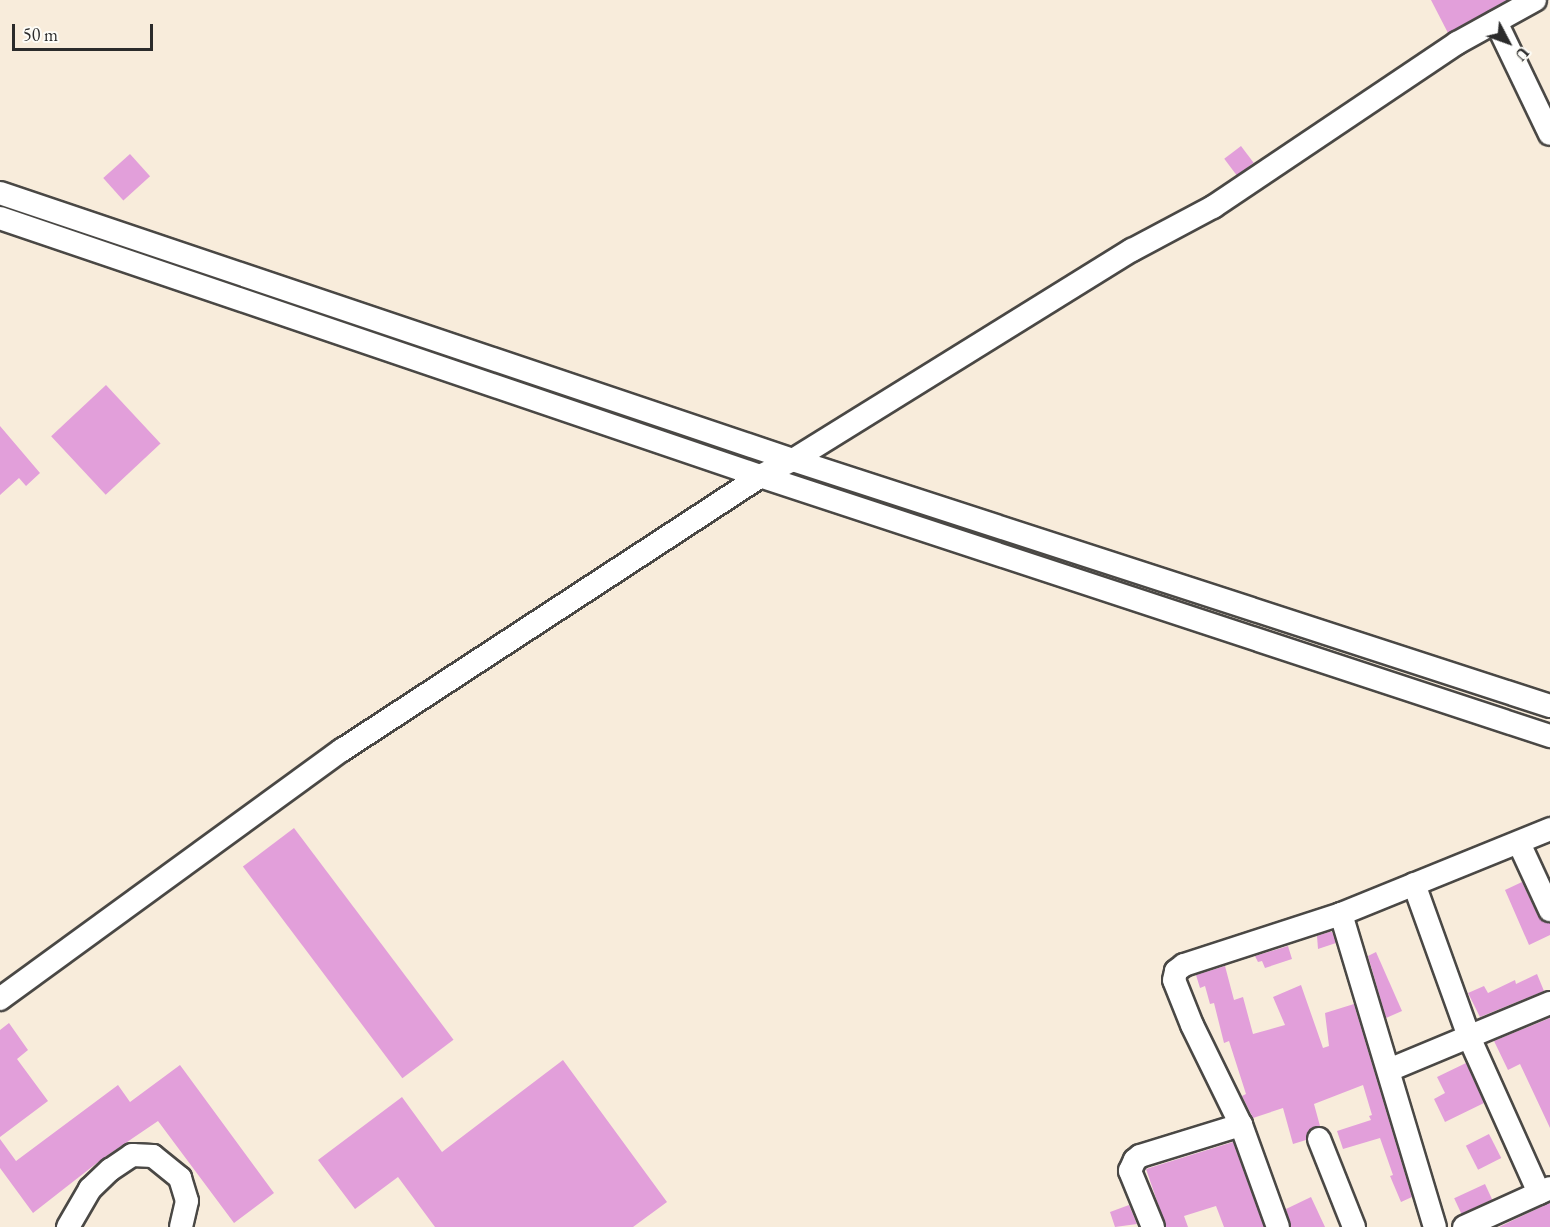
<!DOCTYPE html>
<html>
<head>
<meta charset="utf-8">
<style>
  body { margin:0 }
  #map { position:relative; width:1550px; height:1227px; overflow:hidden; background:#f8ecdb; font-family:"EB Garamond",serif }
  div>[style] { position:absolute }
  .building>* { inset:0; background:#e29fda; transform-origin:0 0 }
  .roads { filter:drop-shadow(2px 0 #4a4845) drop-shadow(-2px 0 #4a4845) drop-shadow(0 2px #4a4845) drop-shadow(0 -2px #4a4845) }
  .minor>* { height:22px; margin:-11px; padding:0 11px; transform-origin:11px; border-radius:11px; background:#fff }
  span { translate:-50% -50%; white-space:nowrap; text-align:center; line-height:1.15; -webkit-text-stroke:4.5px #fdfcf7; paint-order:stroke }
  .north { position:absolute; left:1478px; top:12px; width:60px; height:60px; -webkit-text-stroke:4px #fdfcf7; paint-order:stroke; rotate:131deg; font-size:16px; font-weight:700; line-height:24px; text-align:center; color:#2b2b2b }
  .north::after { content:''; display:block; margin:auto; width:21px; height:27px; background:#2b2b2b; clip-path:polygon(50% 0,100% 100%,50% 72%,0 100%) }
  .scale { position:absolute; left:12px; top:24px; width:141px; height:27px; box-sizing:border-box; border:3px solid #2b2b2b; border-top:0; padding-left:8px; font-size:18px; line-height:21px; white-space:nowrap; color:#2b2b2b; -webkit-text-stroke:4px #fdfcf7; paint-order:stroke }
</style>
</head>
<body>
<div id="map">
  <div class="building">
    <div style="clip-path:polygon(1431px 0,1507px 0,1448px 33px)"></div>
    <div style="left:1241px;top:146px;width:21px;height:21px;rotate:53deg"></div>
    <div style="left:130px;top:154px;width:30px;height:36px;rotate:48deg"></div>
    <div style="left:106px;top:385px;width:80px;height:75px;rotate:47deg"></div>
    <div style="clip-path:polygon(0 426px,40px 473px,26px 486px,19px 478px,0 495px)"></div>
    <div style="left:294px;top:828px;width:265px;height:64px;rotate:53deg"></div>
    <div style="clip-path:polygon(1522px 882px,1538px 916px,1550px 923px,1550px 935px,1529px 945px,1505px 890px)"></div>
    <div style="clip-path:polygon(1329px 932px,1332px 932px,1336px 943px,1318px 949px,1317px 936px)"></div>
    <div style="clip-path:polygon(1288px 946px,1292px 959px,1265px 968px,1262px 961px,1258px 962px,1255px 956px)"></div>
    <div style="clip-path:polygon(1376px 952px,1402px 1011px,1386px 1018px,1368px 956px)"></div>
    <div style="clip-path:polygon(1225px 966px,1234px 1000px,1243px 997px,1253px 1034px,1285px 1025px,1273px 997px,1301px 985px,1323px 1048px,1329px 1046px,1325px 1013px,1354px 1004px,1412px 1197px,1401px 1202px,1390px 1176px,1393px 1175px,1380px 1138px,1343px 1149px,1337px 1131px,1371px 1120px,1369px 1116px,1372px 1115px,1363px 1085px,1314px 1104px,1320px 1126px,1309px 1130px,1306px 1140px,1293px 1144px,1283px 1108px,1253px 1118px,1242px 1096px,1246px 1094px,1229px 1041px,1224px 1043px,1214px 1003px,1210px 1004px,1205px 986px,1200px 988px,1196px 975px)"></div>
    <div style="clip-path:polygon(1537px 974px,1544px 991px,1480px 1017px,1468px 993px,1484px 986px,1488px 993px,1515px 980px,1516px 984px)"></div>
    <div style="clip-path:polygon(1550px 1018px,1550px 1128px,1520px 1064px,1508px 1070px,1494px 1041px)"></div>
    <div style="clip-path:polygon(9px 1023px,28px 1050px,17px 1059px,48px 1101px,0 1137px,0 1030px)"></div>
    <div style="clip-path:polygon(563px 1060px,667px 1202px,633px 1227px,435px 1227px,398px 1177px,355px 1209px,318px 1160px,402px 1097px,442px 1152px)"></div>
    <div style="clip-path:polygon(1466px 1063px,1484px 1103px,1445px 1122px,1434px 1099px,1445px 1093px,1437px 1077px)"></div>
    <div style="clip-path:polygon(180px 1065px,274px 1193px,234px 1223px,158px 1121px,102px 1159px,33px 1213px,0 1168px,0 1139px,16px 1161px,118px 1085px,130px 1102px)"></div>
    <div style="left:1489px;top:1134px;width:27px;height:26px;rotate:63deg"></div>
    <div style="clip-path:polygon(1233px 1142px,1264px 1227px,1224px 1227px,1216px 1206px,1184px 1216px,1188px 1227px,1166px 1227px,1146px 1169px)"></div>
    <div style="left:1485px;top:1184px;width:17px;height:34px;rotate:65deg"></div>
    <div style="clip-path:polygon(1311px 1197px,1325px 1227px,1291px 1227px,1286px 1209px)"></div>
    <div style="clip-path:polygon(1550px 1203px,1550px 1227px,1499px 1227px,1526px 1214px)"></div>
    <div style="clip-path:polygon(1129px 1205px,1137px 1224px,1115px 1227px,1110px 1212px)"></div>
  </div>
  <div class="roads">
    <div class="minor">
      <div style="left:1496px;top:22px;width:124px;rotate:64.3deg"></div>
      <div style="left:0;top:193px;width:837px;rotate:18.61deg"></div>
      <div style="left:793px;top:460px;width:796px;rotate:18deg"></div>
      <div style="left:0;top:218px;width:803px;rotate:18.75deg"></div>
      <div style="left:760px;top:476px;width:832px;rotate:18.22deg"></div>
      <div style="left:1519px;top:843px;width:74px;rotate:65.2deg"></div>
      <div style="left:1414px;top:884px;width:163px;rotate:70.2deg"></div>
      <div style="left:1469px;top:1037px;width:171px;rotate:65.8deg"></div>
      <div style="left:1341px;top:914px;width:327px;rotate:73.3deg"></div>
      <div style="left:0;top:999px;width:423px;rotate:-36.1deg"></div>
      <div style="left:342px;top:750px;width:500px;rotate:-33.2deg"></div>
      <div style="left:760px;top:476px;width:37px;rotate:-26deg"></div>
      <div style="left:793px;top:460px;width:399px;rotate:-31.8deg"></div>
      <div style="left:1132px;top:250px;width:92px;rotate:-28deg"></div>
      <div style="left:1213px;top:207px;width:294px;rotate:-33.9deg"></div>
      <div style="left:1457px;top:43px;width:89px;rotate:-28.9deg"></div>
      <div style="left:1389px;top:1070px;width:174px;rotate:-22.6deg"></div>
      <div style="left:1319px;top:1139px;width:95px;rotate:68.3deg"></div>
      <div style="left:68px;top:1227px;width:44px;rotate:-59.9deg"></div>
      <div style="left:90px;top:1189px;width:28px;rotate:-44deg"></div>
      <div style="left:110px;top:1170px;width:27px;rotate:-34deg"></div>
      <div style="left:132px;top:1155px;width:21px;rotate:3deg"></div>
      <div style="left:153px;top:1156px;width:35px;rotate:39deg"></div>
      <div style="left:180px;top:1178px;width:24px;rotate:73deg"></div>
      <div style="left:187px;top:1201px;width:27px;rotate:103deg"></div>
      <div style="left:1153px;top:1227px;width:61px;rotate:-112.3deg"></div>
      <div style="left:1130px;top:1171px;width:12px;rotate:-66deg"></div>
      <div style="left:1135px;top:1160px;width:6px;rotate:-39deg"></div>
      <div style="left:1140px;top:1156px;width:106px;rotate:-17.1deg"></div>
      <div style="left:1278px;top:1227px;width:109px;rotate:-109.9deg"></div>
      <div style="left:1241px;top:1125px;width:111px;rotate:-116.1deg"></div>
      <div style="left:1192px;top:1025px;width:48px;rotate:-111.8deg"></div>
      <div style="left:1174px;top:980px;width:9px;rotate:-77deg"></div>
      <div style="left:1176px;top:971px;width:10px;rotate:-37deg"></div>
      <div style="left:1184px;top:965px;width:165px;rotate:-18deg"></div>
      <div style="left:1341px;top:914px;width:226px;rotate:-22.1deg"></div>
      <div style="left:1464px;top:1227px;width:94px;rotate:-24.4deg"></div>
    </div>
  </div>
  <div class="north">U</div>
  <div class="scale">50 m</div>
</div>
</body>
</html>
